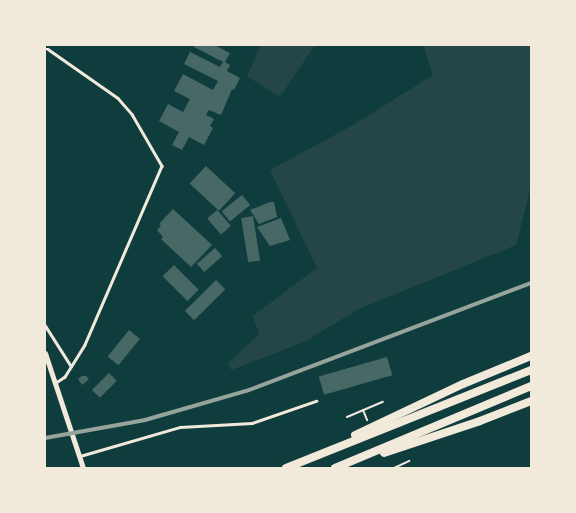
<!DOCTYPE html>
<html>
<head>
<meta charset="utf-8">
<style>
  body { margin:0 }
  #map { position:relative; width:576px; height:513px; overflow:hidden; background:#0f3d3e; font-family:Lato,sans-serif }
  div>[style] { position:absolute }
  .green>* { inset:0; background:#244646 }
  .building>* { inset:0; background:#486865; transform-origin:0 0 }
  .path>* { height:2px; margin:-1px; padding:0 1px; transform-origin:1px; border-radius:1px; background:#f1e9da }
  .service>* { height:2.5px; margin:-1.25px; padding:0 1.25px; transform-origin:1.25px; border-radius:1.25px; background:#f1e9da }
  .minor>* { height:5px; margin:-2.5px; padding:0 2.5px; transform-origin:2.5px; border-radius:2.5px; background:#f1e9da }
  .primary>* { height:8px; margin:-4px; padding:0 4px; transform-origin:4px; border-radius:4px; background:#f1e9da }
  .rail>* { height:4px; margin:-2px; padding:0 2px; transform-origin:2px; border-radius:2px; background:#97a49c }
  span { translate:-50% -50%; white-space:nowrap; text-align:center; line-height:1.15; -webkit-text-stroke:5px #f1e9da; paint-order:stroke }
  .frame { position:absolute; inset:0; border:46px solid #f1e9da; pointer-events:none }
</style>
</head>
<body>
<div id="map">
  <div class="green">
    <div style="clip-path:polygon(261px 45px,315px 45px,280px 97px,247px 76px)"></div>
    <div style="clip-path:polygon(423px 45px,531px 45px,531px 186px,516px 245px,359px 309px,304px 342px,231px 370px,228px 363px,259px 334px,253px 316px,317px 268px,270px 170px,353px 125px,433px 75px)"></div>
  </div>
  <div class="building">
    <div style="clip-path:polygon(195px 45px,214px 45px,230px 53px,225px 62px,230px 65px,227px 71px,240px 78px,234px 90px,226px 86px,232px 89px,221px 115px,209px 110px,206px 115px,214px 119px,210px 126px,213px 128px,204px 145px,189px 137px,182px 150px,172px 145px,179px 132px,159px 121px,168px 104px,183px 112px,190px 99px,174px 91px,183px 74px,213px 90px,218px 81px,184px 64px,190px 52px,220px 67px,223px 62px,194px 47px)"></div>
    <div style="left:206px;top:166px;width:40px;height:24px;rotate:43deg"></div>
    <div style="left:242px;top:195px;width:13px;height:26px;rotate:51deg"></div>
    <div style="clip-path:polygon(270px 202px,274px 202px,277px 217px,259px 224px,250px 210px)"></div>
    <div style="clip-path:polygon(173px 209px,212px 245px,191px 267px,161px 239px,163px 237px,157px 230px,161px 226px,159px 224px)"></div>
    <div style="left:217px;top:210px;width:21px;height:13px;rotate:49deg"></div>
    <div style="left:253px;top:216px;width:45px;height:12px;rotate:81deg"></div>
    <div style="clip-path:polygon(281px 218px,290px 240px,270px 246px,257px 227px)"></div>
    <div style="left:215px;top:248px;width:11px;height:24px;rotate:49deg"></div>
    <div style="left:174px;top:265px;width:35px;height:16px;rotate:45deg"></div>
    <div style="left:216px;top:280px;width:13px;height:44px;rotate:45deg"></div>
    <div style="left:129px;top:330px;width:14px;height:34px;rotate:39deg"></div>
    <div style="left:387px;top:357px;width:19px;height:71px;rotate:74deg"></div>
    <div style="left:109px;top:373px;width:11px;height:24px;rotate:45deg"></div>
    <div style="clip-path:polygon(82px 376px,86px 376px,89px 379px,82px 385px,78px 379px)"></div>
  </div>
  <div class="path">
    <div style="left:363px;top:410px;width:11px;rotate:68deg"></div>
    <div style="left:347px;top:417px;width:39px;rotate:-23deg"></div>
    <div style="left:394px;top:468px;width:17px;rotate:-25deg"></div>
  </div>
  <div class="service">
    <div style="left:45px;top:49px;width:3px"></div>
    <div style="left:48px;top:49px;width:85px;rotate:35deg"></div>
    <div style="left:118px;top:98px;width:21px;rotate:49deg"></div>
    <div style="left:132px;top:114px;width:60px;rotate:60deg"></div>
    <div style="left:162px;top:166px;width:195px;rotate:113.3deg"></div>
    <div style="left:85px;top:345px;width:38px;rotate:122deg"></div>
    <div style="left:65px;top:377px;width:11px;rotate:146deg"></div>
    <div style="left:45px;top:325px;width:49px;rotate:57.6deg"></div>
    <div style="left:80px;top:456px;width:104px;rotate:-16.2deg"></div>
    <div style="left:180px;top:427px;width:72px;rotate:-3.2deg"></div>
    <div style="left:252px;top:423px;width:68px;rotate:-19deg"></div>
  </div>
  <div class="minor">
    <div style="left:45px;top:353px;width:121px;rotate:71.7deg"></div>
  </div>
  <div class="primary">
    <div style="left:355px;top:435px;width:119px;rotate:-25.3deg"></div>
    <div style="left:463px;top:384px;width:74px;rotate:-22.4deg"></div>
    <div style="left:384px;top:453px;width:101px;rotate:-18.4deg"></div>
    <div style="left:480px;top:421px;width:55px;rotate:-21.4deg"></div>
    <div style="left:286px;top:468px;width:264px;rotate:-21.8deg"></div>
    <div style="left:335px;top:468px;width:212px;rotate:-22.7deg"></div>
  </div>
  <div class="rail">
    <div style="left:45px;top:438px;width:102px;rotate:-10.2deg"></div>
    <div style="left:145px;top:420px;width:108px;rotate:-16.1deg"></div>
    <div style="left:249px;top:390px;width:302px;rotate:-20.8deg"></div>
  </div>
  <div class="frame"></div>
</div>
</body>
</html>
